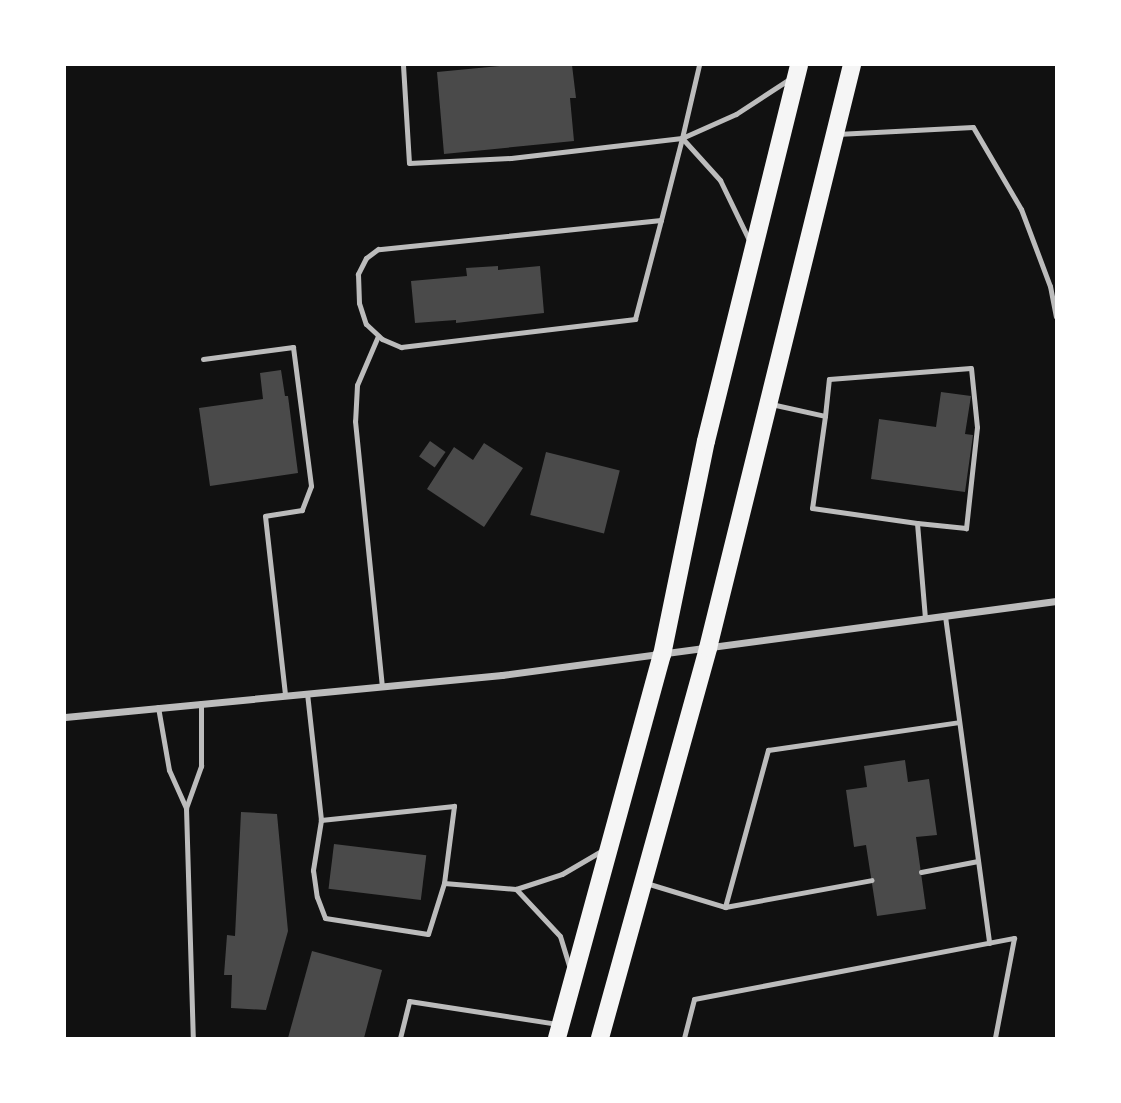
<!DOCTYPE html>
<html>
<head>
<meta charset="utf-8">
<style>
  body { margin:0 }
  #map { position:relative; width:1121px; height:1103px; overflow:hidden; background:#111; font-family:Figtree,sans-serif }
  div>[style] { position:absolute }
  .building>* { inset:0; background:#4a4a4a; transform-origin:0 0 }
  .service>* { height:5px; margin:-2.5px; padding:0 2.5px; transform-origin:2.5px; border-radius:2.5px; background:#bcbcbc }
  .minor>* { height:7px; margin:-3.5px; padding:0 3.5px; transform-origin:3.5px; border-radius:3.5px; background:#bcbcbc }
  .primary>* { height:18px; margin:-9px; padding:0 9px; transform-origin:9px; border-radius:9px; background:#f5f5f5 }
  span { translate:-50% -50%; white-space:nowrap; text-align:center; line-height:1.15; -webkit-text-stroke:6px #fff; paint-order:stroke }
  .frame { position:absolute; inset:0; border:66px solid #fff; pointer-events:none }
</style>
</head>
<body>
<div id="map">
  <div class="building">
    <div style="clip-path:polygon(510px 65px,572px 65px,576px 98px,570px 98px,574px 141px,444px 154px,437px 72px)"></div>
    <div style="clip-path:polygon(498px 266px,498px 270px,540px 266px,544px 313px,456px 323px,456px 320px,415px 323px,411px 281px,467px 276px,466px 268px)"></div>
    <div style="clip-path:polygon(281px 370px,285px 396px,288px 396px,298px 473px,210px 486px,199px 408px,263px 399px,260px 373px)"></div>
    <div style="clip-path:polygon(941px 392px,971px 396px,965px 434px,973px 435px,965px 492px,871px 479px,879px 419px,936px 427px)"></div>
    <div style="left:430px;top:441px;width:19px;height:19px;rotate:35deg"></div>
    <div style="clip-path:polygon(484px 443px,523px 468px,484px 527px,427px 489px,454px 447px,473px 460px)"></div>
    <div style="left:546px;top:452px;width:76px;height:65px;rotate:14deg"></div>
    <div style="clip-path:polygon(905px 760px,908px 782px,929px 779px,937px 835px,916px 837px,926px 909px,877px 916px,866px 845px,854px 847px,846px 790px,867px 787px,864px 766px)"></div>
    <div style="clip-path:polygon(241px 812px,277px 814px,288px 931px,266px 1010px,231px 1008px,232px 975px,224px 975px,227px 935px,235px 936px)"></div>
    <div style="left:334px;top:844px;width:93px;height:45px;rotate:7deg"></div>
    <div style="clip-path:polygon(312px 951px,382px 970px,364px 1038px,288px 1038px)"></div>
  </div>
  <div class="service">
    <div style="left:403px;top:65px;width:98px;rotate:86.5deg"></div>
    <div style="left:409px;top:163px;width:102px;rotate:-2.8deg"></div>
    <div style="left:511px;top:158px;width:172px;rotate:-6.7deg"></div>
    <div style="left:682px;top:138px;width:59px;rotate:-24deg"></div>
    <div style="left:736px;top:114px;width:66px;rotate:-33.2deg"></div>
    <div style="left:837px;top:134px;width:136px;rotate:-2.9deg"></div>
    <div style="left:973px;top:127px;width:95px;rotate:59.7deg"></div>
    <div style="left:1021px;top:209px;width:82px;rotate:69.4deg"></div>
    <div style="left:1050px;top:286px;width:31px;rotate:79deg"></div>
    <div style="left:682px;top:138px;width:57px;rotate:47.9deg"></div>
    <div style="left:720px;top:180px;width:69px;rotate:64.2deg"></div>
    <div style="left:661px;top:220px;width:284px;rotate:174.1deg"></div>
    <div style="left:378px;top:249px;width:15px;rotate:143deg"></div>
    <div style="left:366px;top:258px;width:18px;rotate:117deg"></div>
    <div style="left:358px;top:274px;width:29px;rotate:88deg"></div>
    <div style="left:359px;top:303px;width:22px;rotate:72deg"></div>
    <div style="left:366px;top:324px;width:22px;rotate:43deg"></div>
    <div style="left:382px;top:339px;width:21px;rotate:23deg"></div>
    <div style="left:401px;top:347px;width:236px;rotate:-6.8deg"></div>
    <div style="left:635px;top:319px;width:102px;rotate:-75.3deg"></div>
    <div style="left:661px;top:220px;width:85px;rotate:-75.6deg"></div>
    <div style="left:682px;top:138px;width:75px;rotate:-76.9deg"></div>
    <div style="left:378px;top:336px;width:53px;rotate:113.2deg"></div>
    <div style="left:357px;top:385px;width:36px;rotate:93deg"></div>
    <div style="left:355px;top:421px;width:266px;rotate:84.2deg"></div>
    <div style="left:203px;top:359px;width:91px;rotate:-7.6deg"></div>
    <div style="left:293px;top:347px;width:140px;rotate:82.6deg"></div>
    <div style="left:311px;top:486px;width:26px;rotate:111deg"></div>
    <div style="left:302px;top:510px;width:37px;rotate:171deg"></div>
    <div style="left:265px;top:516px;width:180px;rotate:83.6deg"></div>
    <div style="left:771px;top:404px;width:55px;rotate:12.5deg"></div>
    <div style="left:825px;top:416px;width:93px;rotate:98deg"></div>
    <div style="left:812px;top:508px;width:106px;rotate:8.1deg"></div>
    <div style="left:917px;top:523px;width:96px;rotate:85.2deg"></div>
    <div style="left:825px;top:416px;width:37px;rotate:-84deg"></div>
    <div style="left:829px;top:379px;width:142px;rotate:-4.4deg"></div>
    <div style="left:971px;top:368px;width:59px;rotate:84.2deg"></div>
    <div style="left:977px;top:427px;width:102px;rotate:96.2deg"></div>
    <div style="left:966px;top:528px;width:49px;rotate:-174.2deg"></div>
    <div style="left:945px;top:616px;width:330px;rotate:82.3deg"></div>
    <div style="left:307px;top:693px;width:128px;rotate:83.7deg"></div>
    <div style="left:321px;top:820px;width:51px;rotate:99.1deg"></div>
    <div style="left:313px;top:870px;width:27px;rotate:82deg"></div>
    <div style="left:317px;top:897px;width:22px;rotate:69deg"></div>
    <div style="left:325px;top:918px;width:104px;rotate:8.8deg"></div>
    <div style="left:428px;top:934px;width:53px;rotate:-72.6deg"></div>
    <div style="left:444px;top:883px;width:78px;rotate:-82.6deg"></div>
    <div style="left:454px;top:806px;width:134px;rotate:174deg"></div>
    <div style="left:158px;top:707px;width:64px;rotate:80.1deg"></div>
    <div style="left:169px;top:770px;width:42px;rotate:65.9deg"></div>
    <div style="left:186px;top:808px;width:45px;rotate:-70.3deg"></div>
    <div style="left:201px;top:766px;width:63px;rotate:-90deg"></div>
    <div style="left:186px;top:808px;width:230px;rotate:88.3deg"></div>
    <div style="left:921px;top:872px;width:58px;rotate:-10.9deg"></div>
    <div style="left:444px;top:883px;width:72px;rotate:4.8deg"></div>
    <div style="left:516px;top:889px;width:48px;rotate:-18.1deg"></div>
    <div style="left:562px;top:874px;width:48px;rotate:-30.3deg"></div>
    <div style="left:646px;top:883px;width:83px;rotate:16.9deg"></div>
    <div style="left:725px;top:907px;width:163px;rotate:-74.7deg"></div>
    <div style="left:768px;top:750px;width:193px;rotate:-8.3deg"></div>
    <div style="left:516px;top:889px;width:64px;rotate:46.9deg"></div>
    <div style="left:560px;top:936px;width:34px;rotate:73deg"></div>
    <div style="left:725px;top:907px;width:149px;rotate:-10.4deg"></div>
    <div style="left:400px;top:1038px;width:38px;rotate:-76deg"></div>
    <div style="left:409px;top:1001px;width:151px;rotate:8.8deg"></div>
    <div style="left:684px;top:1038px;width:40px;rotate:-75.6deg"></div>
    <div style="left:694px;top:999px;width:326px;rotate:-10.8deg"></div>
    <div style="left:1014px;top:938px;width:102px;rotate:100.8deg"></div>
  </div>
  <div class="minor">
    <div style="left:65px;top:717px;width:439px;rotate:-5.5deg"></div>
    <div style="left:502px;top:675px;width:559px;rotate:-7.61deg"></div>
  </div>
  <div class="primary">
    <div style="left:557px;top:1038px;width:397px;rotate:-74.7deg"></div>
    <div style="left:662px;top:655px;width:218px;rotate:-78.4deg"></div>
    <div style="left:706px;top:441px;width:387px;rotate:-76.1deg"></div>
    <div style="left:600px;top:1038px;width:405px;rotate:-74.5deg"></div>
    <div style="left:708px;top:648px;width:601px;rotate:-76.13deg"></div>
  </div>
  <div class="frame"></div>
</div>
</body>
</html>
